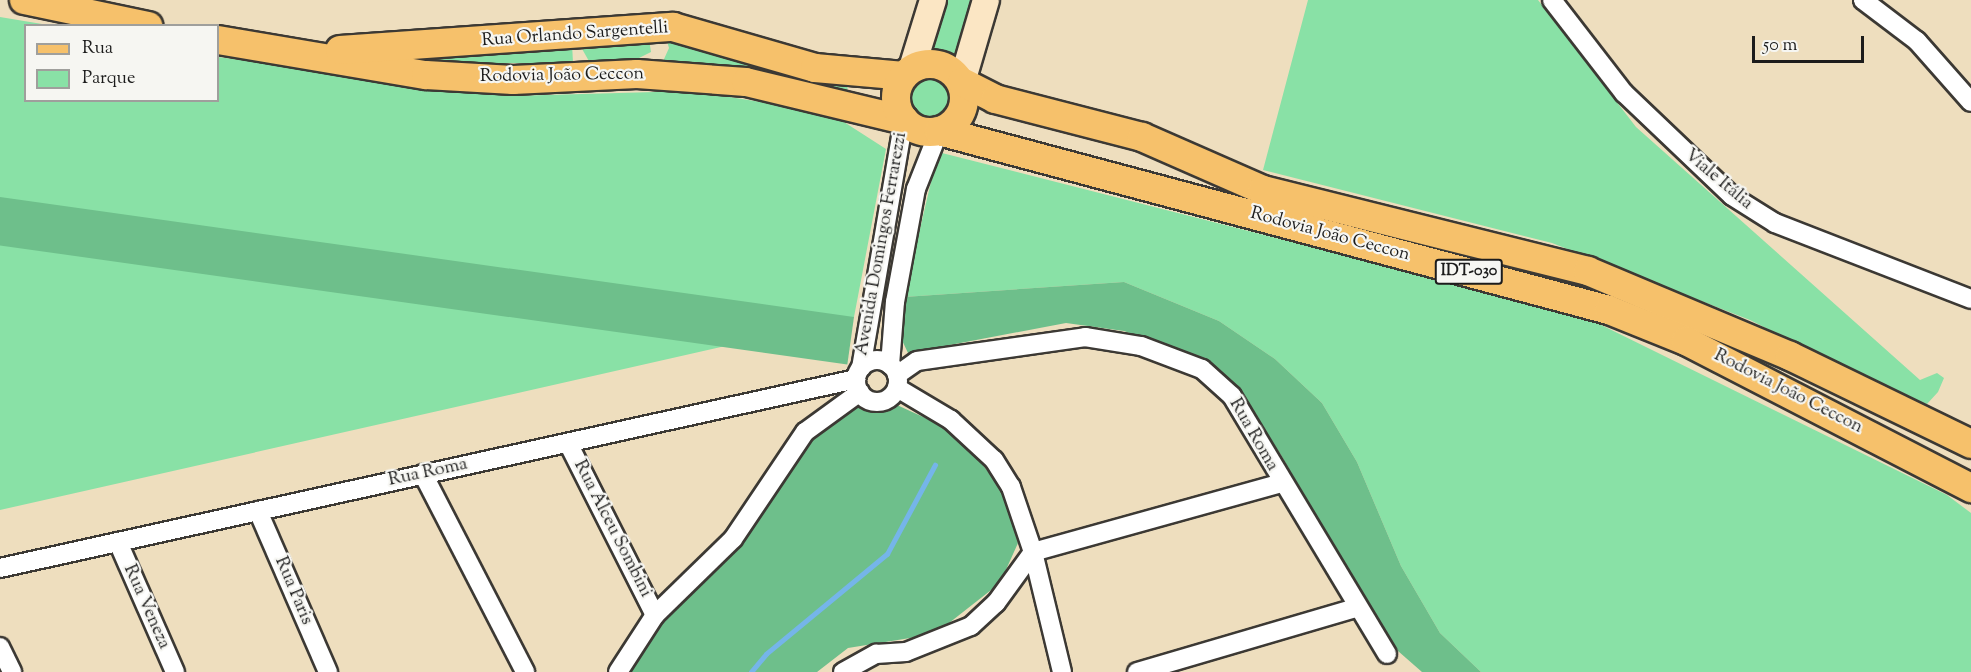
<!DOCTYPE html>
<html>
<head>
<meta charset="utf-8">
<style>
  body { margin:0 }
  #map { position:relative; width:1971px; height:672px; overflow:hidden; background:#eedebe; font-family:"Sorts Mill Goudy",serif }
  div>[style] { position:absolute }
  .green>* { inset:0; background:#89e1a6 }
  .round { border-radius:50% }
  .forest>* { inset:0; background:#6ebf8b; transform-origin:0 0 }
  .stream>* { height:4.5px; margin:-2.25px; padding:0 2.25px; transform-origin:2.25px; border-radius:2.25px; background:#75b5e9 }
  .roads { filter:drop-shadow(2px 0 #3c3934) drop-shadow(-2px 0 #3c3934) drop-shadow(0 2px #3c3934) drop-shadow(0 -2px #3c3934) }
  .minor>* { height:18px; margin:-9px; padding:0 9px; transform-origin:9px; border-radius:9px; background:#fff }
  .minor>.ring { margin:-9px; padding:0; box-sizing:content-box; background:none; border:18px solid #fff; border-radius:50% }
  .secondary>* { height:26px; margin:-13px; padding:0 13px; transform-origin:13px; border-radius:13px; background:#fbe6c4 }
  .primary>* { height:28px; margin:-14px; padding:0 14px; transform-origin:14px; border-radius:14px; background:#f6c16b }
  .primary>.ring { margin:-14px; padding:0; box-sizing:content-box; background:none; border:28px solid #f6c16b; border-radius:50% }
  span { translate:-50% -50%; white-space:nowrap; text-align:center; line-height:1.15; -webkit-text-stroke:4.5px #f6f6f2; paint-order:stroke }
  .shield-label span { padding:2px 4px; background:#f6f6f2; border:2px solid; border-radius:4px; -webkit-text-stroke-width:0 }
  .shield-label { font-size:16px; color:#1c1c1c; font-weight:700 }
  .street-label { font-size:18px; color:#1c1c1c }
  .legend { position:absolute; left:24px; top:24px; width:195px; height:78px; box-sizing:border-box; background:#f6f6f2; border:2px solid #9f9f9c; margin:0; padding:8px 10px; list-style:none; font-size:18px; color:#1c1c1c }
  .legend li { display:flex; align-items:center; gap:12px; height:30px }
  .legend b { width:30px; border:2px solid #9f9f9c }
  .scale { position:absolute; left:1752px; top:36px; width:112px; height:27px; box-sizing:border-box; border:3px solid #1c1c1c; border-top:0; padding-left:8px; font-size:18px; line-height:21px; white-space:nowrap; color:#1c1c1c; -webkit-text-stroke:4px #f6f6f2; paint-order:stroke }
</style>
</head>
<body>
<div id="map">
  <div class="green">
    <div style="clip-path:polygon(945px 0,976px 0,959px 62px,931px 53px)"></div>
    <div style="clip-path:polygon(1308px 0,1538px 0,1636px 127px,1920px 380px,1937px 373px,1944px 378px,1938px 392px,1927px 404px,1904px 398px,1750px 320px,1552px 243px,1263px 170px)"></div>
    <div style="clip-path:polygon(0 17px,48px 25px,26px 26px,26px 100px,218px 100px,218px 57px,509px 96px,692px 91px,830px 113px,886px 149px,854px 317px,0 510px)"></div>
    <div style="clip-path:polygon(664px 31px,846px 83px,848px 90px,717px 68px,660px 68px,669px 48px)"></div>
    <div style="clip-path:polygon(649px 39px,651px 52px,633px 61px,590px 63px,581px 47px)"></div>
    <div style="clip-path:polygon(572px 43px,573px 63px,471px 63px,390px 55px)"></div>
    <div class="round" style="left:907px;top:75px;width:44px;height:44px"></div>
    <div style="clip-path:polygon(938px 152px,1583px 316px,1947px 495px,1971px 513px,1971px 672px,1481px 672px,1440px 633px,1401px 566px,1357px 462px,1322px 403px,1275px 359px,1219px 321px,1124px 282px,904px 297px)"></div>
  </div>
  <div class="forest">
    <div style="clip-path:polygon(1124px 282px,1219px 321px,1275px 359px,1322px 403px,1357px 462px,1401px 566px,1440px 633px,1481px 672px,1422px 672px,1398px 651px,1369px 611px,1281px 455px,1238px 391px,1207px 360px,1124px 331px,1066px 323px,908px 353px,900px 336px,904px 297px)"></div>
    <div style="left:854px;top:317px;width:48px;height:876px;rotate:98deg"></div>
    <div style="clip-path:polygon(886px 400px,945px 427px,968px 445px,1001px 489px,1018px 543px,1000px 583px,935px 634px,848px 648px,817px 672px,627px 672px,666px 616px,811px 436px,860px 403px)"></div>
  </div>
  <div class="stream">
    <div style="left:751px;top:672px;width:23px;rotate:-50deg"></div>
    <div style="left:766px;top:654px;width:157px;rotate:-39.6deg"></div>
    <div style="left:887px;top:554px;width:101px;rotate:-61.7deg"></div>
  </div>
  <div class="roads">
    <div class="minor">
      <div style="left:1552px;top:0;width:118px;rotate:52.3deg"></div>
      <div style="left:1624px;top:93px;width:149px;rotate:43.6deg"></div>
      <div style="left:1732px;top:196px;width:51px;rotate:32.1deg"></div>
      <div style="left:1775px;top:223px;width:210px;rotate:21.2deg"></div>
      <div style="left:1863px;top:0;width:68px;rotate:37.2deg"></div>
      <div style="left:1917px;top:41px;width:81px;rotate:48.5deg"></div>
      <div class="ring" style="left:856px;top:360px;width:24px;height:24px"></div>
      <div style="left:890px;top:365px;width:63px;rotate:-85.5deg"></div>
      <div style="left:895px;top:302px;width:115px;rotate:-79.5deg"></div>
      <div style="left:916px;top:189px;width:62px;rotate:-68.4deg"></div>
      <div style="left:861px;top:368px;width:252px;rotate:-80.2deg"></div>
      <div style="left:897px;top:375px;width:24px;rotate:-35deg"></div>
      <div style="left:917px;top:361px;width:170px;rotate:-8.1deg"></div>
      <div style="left:1085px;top:337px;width:57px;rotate:9.1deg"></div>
      <div style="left:1141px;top:346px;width:65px;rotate:20.7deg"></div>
      <div style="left:1202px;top:369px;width:40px;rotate:42deg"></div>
      <div style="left:1232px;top:396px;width:301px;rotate:59deg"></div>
      <div style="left:568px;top:443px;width:193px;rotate:63.2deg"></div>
      <div style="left:423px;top:474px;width:223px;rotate:62.7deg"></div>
      <div style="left:258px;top:511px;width:176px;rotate:66.5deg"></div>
      <div style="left:118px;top:542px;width:142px;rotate:66.3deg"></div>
      <div style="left:0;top:568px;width:877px;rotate:-12.45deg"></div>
      <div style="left:0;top:647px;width:28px;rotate:64deg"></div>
      <div style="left:618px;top:672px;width:68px;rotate:-57deg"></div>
      <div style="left:655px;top:615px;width:109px;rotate:-44.3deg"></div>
      <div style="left:733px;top:539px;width:129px;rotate:-56.1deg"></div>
      <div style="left:805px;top:432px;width:68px;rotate:-36deg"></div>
      <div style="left:843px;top:672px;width:38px;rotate:-29deg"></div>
      <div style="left:876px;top:654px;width:30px;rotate:-4deg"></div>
      <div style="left:906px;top:652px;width:70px;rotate:-21.8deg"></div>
      <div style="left:971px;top:626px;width:34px;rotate:-43deg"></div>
      <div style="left:996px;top:603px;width:63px;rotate:-54deg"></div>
      <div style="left:1033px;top:552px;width:69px;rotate:-108.7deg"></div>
      <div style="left:1011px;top:487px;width:32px;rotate:-122deg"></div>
      <div style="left:994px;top:460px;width:59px;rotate:-137.1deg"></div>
      <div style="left:951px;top:420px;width:63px;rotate:-149.3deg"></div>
      <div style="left:1062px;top:672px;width:123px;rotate:-103.6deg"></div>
      <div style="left:1033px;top:552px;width:257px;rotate:-15.5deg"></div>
      <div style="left:1137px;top:672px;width:228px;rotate:-16.3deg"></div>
    </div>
    <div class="secondary">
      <div style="left:912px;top:68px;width:71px;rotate:-72.8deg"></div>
      <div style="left:962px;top:82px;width:85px;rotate:-73.7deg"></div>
    </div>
    <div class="primary">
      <div style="left:24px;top:0;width:127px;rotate:11.8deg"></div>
      <div style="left:218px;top:40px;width:211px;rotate:9.6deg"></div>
      <div style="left:426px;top:75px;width:87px;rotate:3.3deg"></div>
      <div style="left:513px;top:80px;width:124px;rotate:-2.8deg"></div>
      <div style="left:637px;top:74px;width:109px;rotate:4.2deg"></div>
      <div style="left:746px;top:82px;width:163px;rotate:13.5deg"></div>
      <div style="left:340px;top:50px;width:334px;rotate:-4deg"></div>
      <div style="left:673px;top:27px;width:148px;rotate:16.1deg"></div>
      <div style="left:815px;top:68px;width:89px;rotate:5.1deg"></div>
      <div class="ring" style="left:896px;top:64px;width:40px;height:40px"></div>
      <div style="left:962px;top:82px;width:37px;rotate:27deg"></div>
      <div style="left:995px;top:99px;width:152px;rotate:14.5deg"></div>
      <div style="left:1142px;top:137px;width:132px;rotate:23.7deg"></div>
      <div style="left:1263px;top:190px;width:335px;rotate:14deg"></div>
      <div style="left:1588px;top:271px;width:219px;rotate:22.8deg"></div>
      <div style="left:1790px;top:356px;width:201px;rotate:25.9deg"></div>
      <div style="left:939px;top:131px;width:693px;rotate:14.96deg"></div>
      <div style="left:1609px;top:310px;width:83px;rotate:21.9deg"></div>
      <div style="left:1686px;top:341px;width:321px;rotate:27.3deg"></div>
    </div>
  </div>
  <div class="shield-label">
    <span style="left:1469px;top:272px">IDT-030</span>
  </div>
  <div class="street-label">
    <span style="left:575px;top:35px;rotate:-4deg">Rua Orlando Sargentelli</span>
    <span style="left:562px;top:76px;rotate:-1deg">Rodovia João Ceccon</span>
    <span style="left:1718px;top:180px;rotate:40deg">Viale Itália</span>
    <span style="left:1330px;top:235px;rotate:15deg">Rodovia João Ceccon</span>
    <span style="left:882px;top:244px;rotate:-80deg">Avenida Domingos Ferrarezzi</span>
    <span style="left:1788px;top:392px;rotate:27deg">Rodovia João Ceccon</span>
    <span style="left:1253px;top:435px;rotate:60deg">Rua Roma</span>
    <span style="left:428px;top:473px;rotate:-12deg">Rua Roma</span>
    <span style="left:612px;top:529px;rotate:63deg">Rua Alceu Sombini</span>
    <span style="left:293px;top:591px;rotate:67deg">Rua Paris</span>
    <span style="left:146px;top:607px;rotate:66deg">Rua Veneza</span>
  </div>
  <ul class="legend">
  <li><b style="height:8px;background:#f6c16b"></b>Rua</li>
  <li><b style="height:16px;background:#89e1a6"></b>Parque</li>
  </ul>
  <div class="scale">50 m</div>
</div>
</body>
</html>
